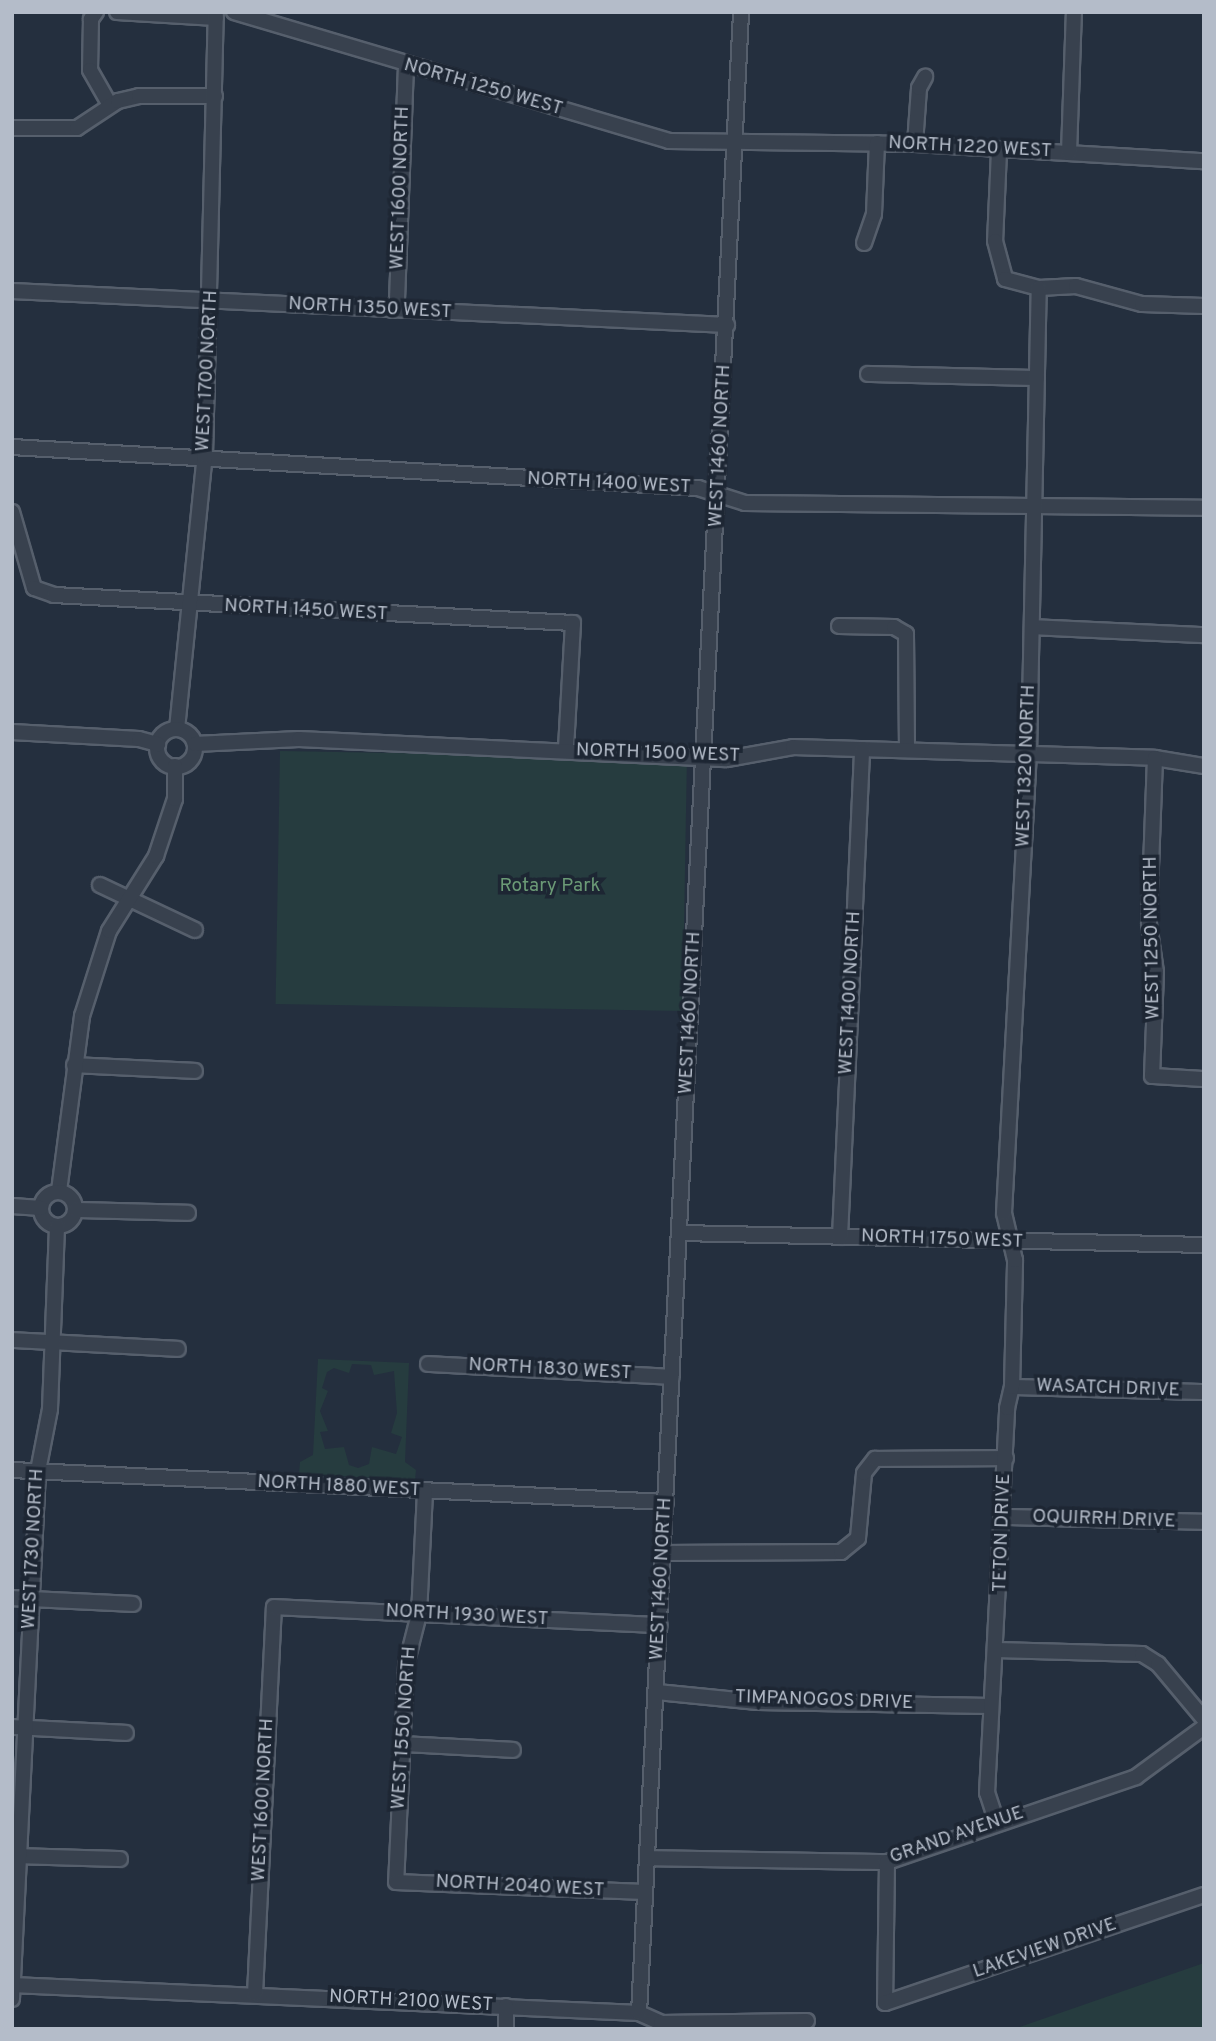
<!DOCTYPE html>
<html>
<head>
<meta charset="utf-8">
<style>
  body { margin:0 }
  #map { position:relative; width:1216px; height:2041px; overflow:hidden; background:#242f3e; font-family:Overpass,sans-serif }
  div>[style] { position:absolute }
  .green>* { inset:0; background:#263c3f; transform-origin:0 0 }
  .roads { filter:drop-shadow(2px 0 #565f6c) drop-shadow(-2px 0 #565f6c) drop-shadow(0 2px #565f6c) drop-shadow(0 -2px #565f6c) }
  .minor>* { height:14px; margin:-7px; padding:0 7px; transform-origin:7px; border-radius:7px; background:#38414e }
  .minor>.ring { margin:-7px; padding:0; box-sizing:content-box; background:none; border:14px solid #38414e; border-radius:50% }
  span { translate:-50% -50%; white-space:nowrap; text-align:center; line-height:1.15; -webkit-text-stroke:7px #1d2633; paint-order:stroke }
  .street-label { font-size:19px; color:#b4bcc9 }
  .park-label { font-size:19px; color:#6b9a76 }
  .frame { position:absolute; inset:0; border:14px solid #b4bcc9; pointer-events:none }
</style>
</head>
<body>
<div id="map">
  <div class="green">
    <div style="left:280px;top:751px;width:407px;height:253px;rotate:1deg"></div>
    <div style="clip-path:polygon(evenodd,318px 1359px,409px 1363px,405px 1462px,416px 1470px,415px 1480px,299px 1474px,300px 1462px,313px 1455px,318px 1359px,352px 1364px,371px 1365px,374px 1375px,394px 1371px,397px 1413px,391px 1433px,402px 1437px,396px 1454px,372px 1447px,369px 1464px,358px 1468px,349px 1465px,344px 1447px,325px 1449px,320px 1432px,328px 1431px,320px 1411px,328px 1391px,322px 1388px,327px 1372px,334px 1368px,349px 1373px,352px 1364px)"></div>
    <div style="clip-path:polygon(1204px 1963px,1204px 2029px,1014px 2029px)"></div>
  </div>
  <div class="roads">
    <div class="minor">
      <div style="left:96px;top:12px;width:9px;rotate:126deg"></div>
      <div style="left:91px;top:19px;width:51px;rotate:91.1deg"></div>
      <div style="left:90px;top:70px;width:40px;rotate:60.3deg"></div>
      <div style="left:117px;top:12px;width:99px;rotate:3.5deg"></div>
      <div style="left:234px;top:12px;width:454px;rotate:16.5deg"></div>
      <div style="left:669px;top:141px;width:246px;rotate:0.7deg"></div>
      <div style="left:915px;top:144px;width:289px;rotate:3.4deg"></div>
      <div style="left:12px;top:128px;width:65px"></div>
      <div style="left:77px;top:128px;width:49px;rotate:-33.4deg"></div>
      <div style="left:118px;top:101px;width:22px;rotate:-13deg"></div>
      <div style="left:139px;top:96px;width:76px"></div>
      <div style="left:915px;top:144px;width:56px;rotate:-85.9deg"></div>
      <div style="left:919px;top:88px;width:13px;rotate:-61deg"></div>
      <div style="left:999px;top:151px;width:90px;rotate:92.5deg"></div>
      <div style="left:995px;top:241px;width:39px;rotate:75deg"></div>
      <div style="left:1005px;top:279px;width:35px;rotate:15deg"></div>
      <div style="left:1039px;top:288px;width:37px;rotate:-3deg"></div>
      <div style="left:1076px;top:286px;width:68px;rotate:15.3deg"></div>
      <div style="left:1142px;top:304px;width:62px;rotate:1.8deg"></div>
      <div style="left:1069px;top:153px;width:141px;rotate:-88deg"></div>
      <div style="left:864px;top:243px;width:31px;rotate:-71deg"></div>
      <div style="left:874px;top:214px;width:71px;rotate:-87.6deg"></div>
      <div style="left:12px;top:291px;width:716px;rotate:2.72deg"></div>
      <div style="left:392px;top:310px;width:11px;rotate:-63deg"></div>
      <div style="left:397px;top:300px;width:234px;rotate:-87.8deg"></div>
      <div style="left:868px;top:374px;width:169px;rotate:1.4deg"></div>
      <div style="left:12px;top:447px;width:687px;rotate:3.42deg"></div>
      <div style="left:698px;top:488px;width:49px;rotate:17.7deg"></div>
      <div style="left:745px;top:503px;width:459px;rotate:0.6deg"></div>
      <div style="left:12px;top:512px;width:79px;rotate:73.9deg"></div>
      <div style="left:34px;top:588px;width:21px;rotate:19deg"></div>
      <div style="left:54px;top:595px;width:520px;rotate:3.09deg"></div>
      <div style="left:573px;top:623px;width:127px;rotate:93.2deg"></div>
      <div style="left:839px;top:626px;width:55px;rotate:1deg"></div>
      <div style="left:894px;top:627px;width:14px;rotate:30deg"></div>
      <div style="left:906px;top:634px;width:116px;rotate:89.5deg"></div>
      <div style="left:1032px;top:627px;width:172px;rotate:2.7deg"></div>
      <div style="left:177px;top:729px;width:275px;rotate:-84.2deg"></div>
      <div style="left:205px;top:455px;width:443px;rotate:-88.6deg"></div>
      <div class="ring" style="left:157px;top:729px;width:24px;height:24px"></div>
      <div style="left:12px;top:732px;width:127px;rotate:3.2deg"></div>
      <div style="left:139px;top:739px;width:20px;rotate:15deg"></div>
      <div style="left:195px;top:744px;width:104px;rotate:-2.8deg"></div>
      <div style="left:299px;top:739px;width:428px;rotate:2.7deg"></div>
      <div style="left:727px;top:759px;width:67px;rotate:-10.3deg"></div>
      <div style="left:793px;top:747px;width:362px;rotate:1.7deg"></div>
      <div style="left:1155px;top:758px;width:50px;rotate:9.3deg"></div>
      <div style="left:1155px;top:758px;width:166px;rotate:92.1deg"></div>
      <div style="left:1149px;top:924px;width:49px;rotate:81.7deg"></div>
      <div style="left:1156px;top:972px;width:104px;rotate:92.2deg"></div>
      <div style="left:1152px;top:1076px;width:52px;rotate:3.3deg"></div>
      <div style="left:100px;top:885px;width:105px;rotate:25.3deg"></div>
      <div style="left:74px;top:1065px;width:121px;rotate:2.8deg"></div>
      <div style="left:59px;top:1191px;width:177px;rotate:-82.5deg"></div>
      <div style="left:82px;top:1016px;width:89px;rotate:-72.4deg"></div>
      <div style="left:109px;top:931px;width:89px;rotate:-57.9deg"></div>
      <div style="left:156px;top:856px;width:60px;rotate:-71.6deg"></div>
      <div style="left:175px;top:799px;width:33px;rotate:-90deg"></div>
      <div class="ring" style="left:41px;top:1192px;width:20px;height:20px"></div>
      <div style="left:12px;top:1206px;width:29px;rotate:4deg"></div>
      <div style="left:76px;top:1210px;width:112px;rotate:1.5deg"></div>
      <div style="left:680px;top:1233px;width:524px;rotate:1.31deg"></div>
      <div style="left:840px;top:1237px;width:488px;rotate:-87.4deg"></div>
      <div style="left:12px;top:1340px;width:166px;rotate:3.1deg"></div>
      <div style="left:428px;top:1364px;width:244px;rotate:3deg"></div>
      <div style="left:1012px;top:1387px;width:192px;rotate:1.5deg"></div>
      <div style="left:12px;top:1470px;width:655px;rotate:2.8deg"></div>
      <div style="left:425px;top:1492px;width:122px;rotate:92.8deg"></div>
      <div style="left:419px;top:1614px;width:53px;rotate:104.3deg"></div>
      <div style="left:406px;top:1665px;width:217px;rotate:92.6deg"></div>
      <div style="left:396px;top:1882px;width:248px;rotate:2.3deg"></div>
      <div style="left:1005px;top:1517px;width:199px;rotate:1.4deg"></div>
      <div style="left:664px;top:1553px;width:177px;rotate:-0.3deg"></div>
      <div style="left:841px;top:1552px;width:22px;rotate:-39deg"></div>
      <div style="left:858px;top:1538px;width:65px;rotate:-84.7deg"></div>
      <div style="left:864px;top:1473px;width:18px;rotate:-52deg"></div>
      <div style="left:875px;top:1459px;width:131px;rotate:-0.4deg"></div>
      <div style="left:12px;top:1598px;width:121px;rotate:2.8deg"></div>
      <div style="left:996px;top:1650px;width:146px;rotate:1.6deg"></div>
      <div style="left:1142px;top:1654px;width:19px;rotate:32deg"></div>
      <div style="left:1158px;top:1664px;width:72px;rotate:50.1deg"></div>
      <div style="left:657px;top:1692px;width:101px;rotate:5.7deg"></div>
      <div style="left:758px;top:1702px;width:233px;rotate:1deg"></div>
      <div style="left:12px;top:1727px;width:114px;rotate:3deg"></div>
      <div style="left:403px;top:1744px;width:110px;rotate:3.1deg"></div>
      <div style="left:997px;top:1823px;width:32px;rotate:-108deg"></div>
      <div style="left:987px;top:1793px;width:386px;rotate:-87deg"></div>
      <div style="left:1007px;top:1408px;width:22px;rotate:-77deg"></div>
      <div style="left:1012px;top:1387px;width:127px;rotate:-88.6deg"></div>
      <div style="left:1015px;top:1260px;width:48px;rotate:-103.2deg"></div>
      <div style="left:1004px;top:1213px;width:460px;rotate:-86.9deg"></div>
      <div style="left:1029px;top:754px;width:466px;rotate:-88.8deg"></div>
      <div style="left:13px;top:1856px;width:107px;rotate:1.6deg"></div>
      <div style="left:647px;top:1858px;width:240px;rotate:1deg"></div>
      <div style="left:887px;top:1862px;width:263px;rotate:-18.8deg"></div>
      <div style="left:1136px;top:1777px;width:84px;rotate:-36.3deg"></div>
      <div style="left:887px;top:1862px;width:141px;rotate:90.8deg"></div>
      <div style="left:885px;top:2003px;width:337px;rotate:-18.7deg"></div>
      <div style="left:12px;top:1985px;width:628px;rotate:2.56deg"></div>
      <div style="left:639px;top:2013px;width:24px;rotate:24deg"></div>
      <div style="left:661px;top:2023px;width:146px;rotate:-0.8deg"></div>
      <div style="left:255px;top:1994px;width:387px;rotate:-87.2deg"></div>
      <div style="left:274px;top:1607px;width:386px;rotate:2.7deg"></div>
      <div style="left:12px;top:1999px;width:529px;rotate:-87.18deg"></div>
      <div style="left:38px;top:1471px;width:63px;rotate:-79deg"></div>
      <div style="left:50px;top:1409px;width:183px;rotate:-87.8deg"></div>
      <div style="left:639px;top:2013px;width:2004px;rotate:-87.08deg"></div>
      <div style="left:506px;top:2029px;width:23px;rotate:-90deg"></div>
    </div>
  </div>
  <div class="street-label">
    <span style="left:483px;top:88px;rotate:16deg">NORTH 1250 WEST</span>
    <span style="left:970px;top:148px;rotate:3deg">NORTH 1220 WEST</span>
    <span style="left:401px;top:188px;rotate:-88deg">WEST 1600 NORTH</span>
    <span style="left:370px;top:309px;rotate:3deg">NORTH 1350 WEST</span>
    <span style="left:208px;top:371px;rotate:-87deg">WEST 1700 NORTH</span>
    <span style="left:721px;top:446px;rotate:-87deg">WEST 1460 NORTH</span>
    <span style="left:609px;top:484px;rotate:3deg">NORTH 1400 WEST</span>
    <span style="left:306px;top:611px;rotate:3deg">NORTH 1450 WEST</span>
    <span style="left:658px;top:754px;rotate:2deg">NORTH 1500 WEST</span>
    <span style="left:1027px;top:766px;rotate:-88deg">WEST 1320 NORTH</span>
    <span style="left:1153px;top:938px;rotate:-91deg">WEST 1250 NORTH</span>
    <span style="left:851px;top:993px;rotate:-87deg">WEST 1400 NORTH</span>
    <span style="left:691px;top:1013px;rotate:-87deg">WEST 1460 NORTH</span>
    <span style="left:942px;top:1240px;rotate:2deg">NORTH 1750 WEST</span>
    <span style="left:550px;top:1370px;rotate:3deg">NORTH 1830 WEST</span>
    <span style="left:1108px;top:1389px;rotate:2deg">WASATCH DRIVE</span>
    <span style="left:339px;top:1487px;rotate:3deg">NORTH 1880 WEST</span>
    <span style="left:1104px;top:1520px;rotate:2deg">OQUIRRH DRIVE</span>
    <span style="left:1003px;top:1533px;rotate:-88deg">TETON DRIVE</span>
    <span style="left:34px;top:1549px;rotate:-87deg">WEST 1730 NORTH</span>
    <span style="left:662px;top:1579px;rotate:-87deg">WEST 1460 NORTH</span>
    <span style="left:467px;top:1616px;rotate:3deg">NORTH 1930 WEST</span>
    <span style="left:824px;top:1701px;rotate:2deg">TIMPANOGOS DRIVE</span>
    <span style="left:405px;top:1728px;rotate:-86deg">WEST 1550 NORTH</span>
    <span style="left:264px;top:1800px;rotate:-87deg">WEST 1600 NORTH</span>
    <span style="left:957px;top:1836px;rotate:-19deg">GRAND AVENUE</span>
    <span style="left:520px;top:1887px;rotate:3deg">NORTH 2040 WEST</span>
    <span style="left:1045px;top:1949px;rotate:-19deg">LAKEVIEW DRIVE</span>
    <span style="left:411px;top:2002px;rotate:3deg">NORTH 2100 WEST</span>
  </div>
  <div class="park-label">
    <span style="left:550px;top:887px">Rotary Park</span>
  </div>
  <div class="frame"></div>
</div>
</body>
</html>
